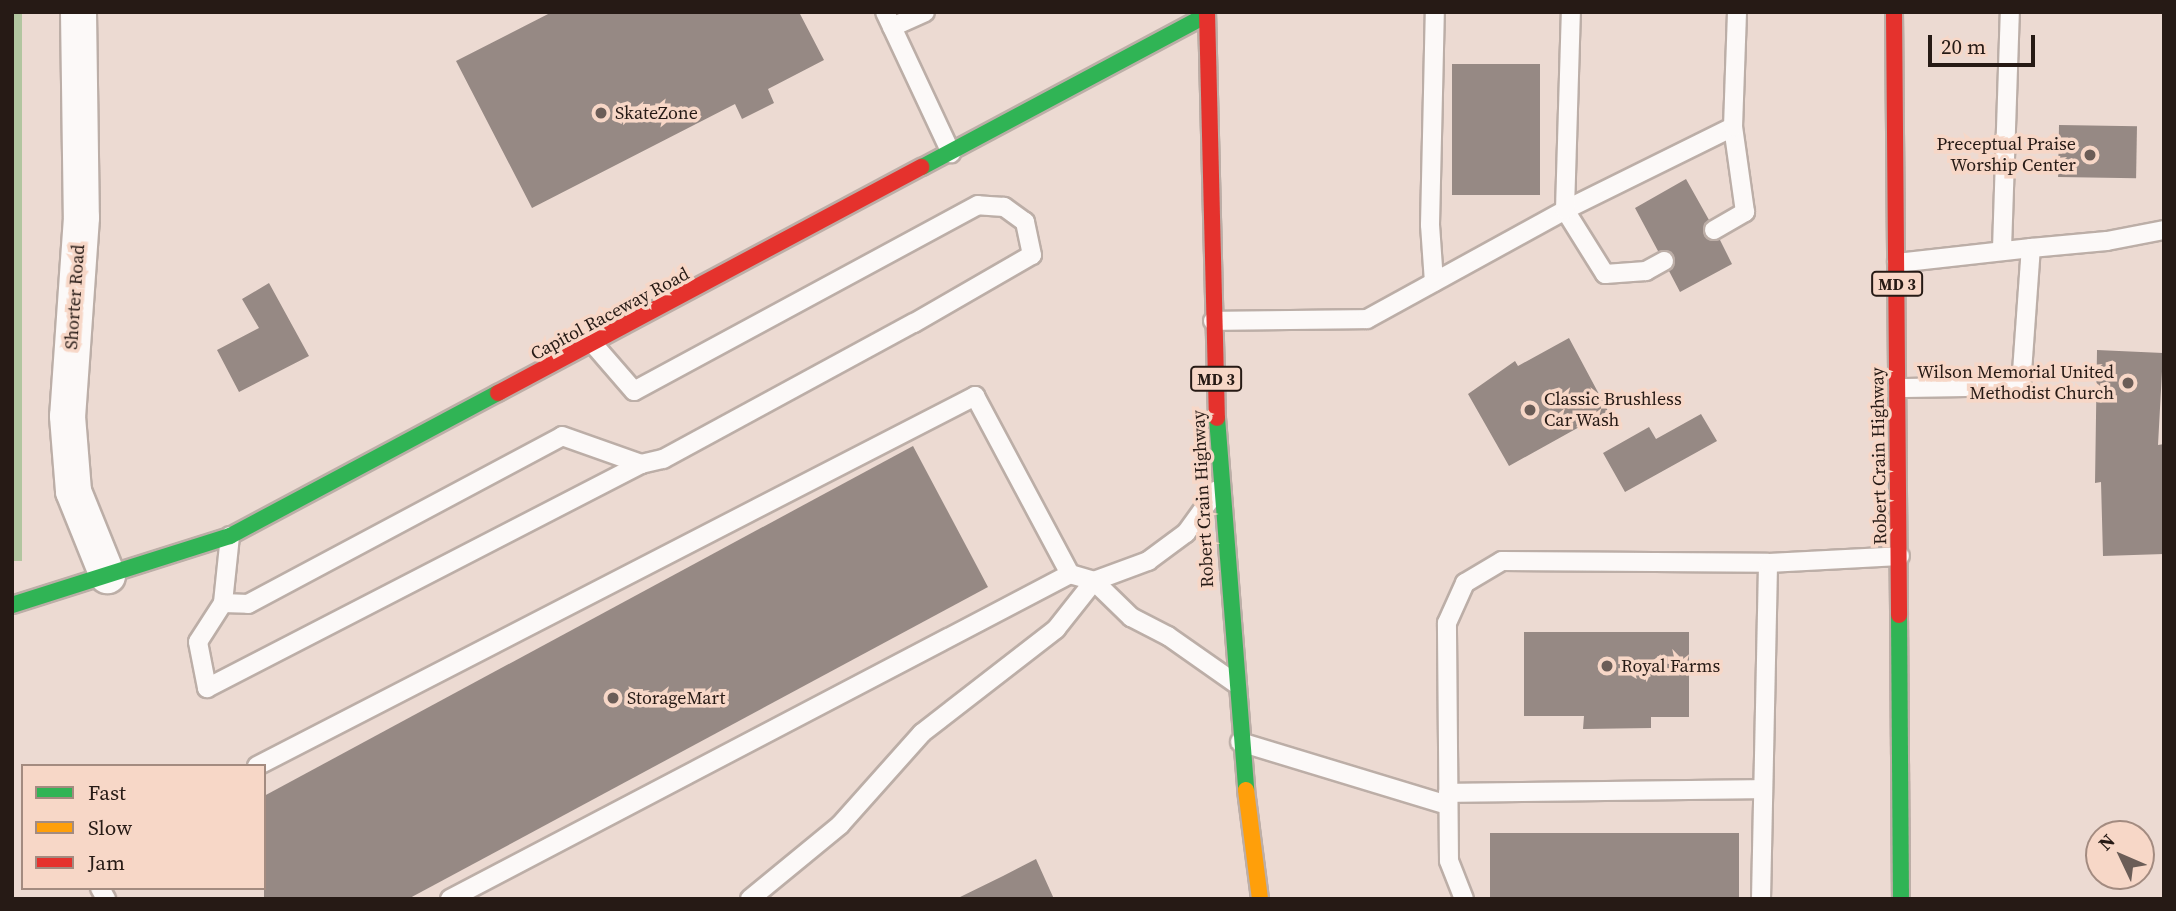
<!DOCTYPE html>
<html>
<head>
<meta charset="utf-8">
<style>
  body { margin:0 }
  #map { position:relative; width:2176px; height:911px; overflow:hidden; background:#ecdad2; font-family:"Source Serif 4",serif }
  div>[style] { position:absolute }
  .forest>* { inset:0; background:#b2c6a0; transform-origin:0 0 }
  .building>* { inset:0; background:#968984; transform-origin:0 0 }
  .roads { filter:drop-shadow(2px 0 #bcaea7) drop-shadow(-2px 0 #bcaea7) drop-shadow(0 2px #bcaea7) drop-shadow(0 -2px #bcaea7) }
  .lane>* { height:18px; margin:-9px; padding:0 9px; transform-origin:9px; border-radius:9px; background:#fcf9f8 }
  .street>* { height:35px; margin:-17.5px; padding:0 17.5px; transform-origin:17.5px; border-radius:17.5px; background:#fcf9f8 }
  .fast>* { height:16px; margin:-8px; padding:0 8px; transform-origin:8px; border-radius:8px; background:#30b455 }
  .slow>* { height:16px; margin:-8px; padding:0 8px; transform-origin:8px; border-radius:8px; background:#ff9f0a }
  .jam>* { height:16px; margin:-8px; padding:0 8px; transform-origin:8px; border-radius:8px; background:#e5322d }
  .dots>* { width:19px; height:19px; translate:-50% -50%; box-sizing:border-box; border:4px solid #f7d7c7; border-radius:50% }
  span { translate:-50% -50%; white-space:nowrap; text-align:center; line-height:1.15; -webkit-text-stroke:7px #f7d7c7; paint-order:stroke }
  .shield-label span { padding:2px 5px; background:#f7d7c7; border:2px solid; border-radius:5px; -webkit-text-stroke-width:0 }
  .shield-label { font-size:16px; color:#261a15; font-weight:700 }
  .poi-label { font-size:18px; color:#261a15 }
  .left { translate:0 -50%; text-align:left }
  .right { translate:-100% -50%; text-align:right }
  .street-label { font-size:18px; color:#261a15 }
  .frame { position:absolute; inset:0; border:14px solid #261a15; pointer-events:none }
  .legend { position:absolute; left:21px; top:764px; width:245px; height:126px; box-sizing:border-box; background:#f7d7c7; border:2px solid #a38b80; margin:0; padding:9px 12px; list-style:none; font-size:21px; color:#261a15 }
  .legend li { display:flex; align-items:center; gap:14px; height:35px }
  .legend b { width:35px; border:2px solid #a38b80 }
  .north { position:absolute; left:2085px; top:820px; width:70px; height:70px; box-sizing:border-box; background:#f7d7c7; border:2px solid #a38b80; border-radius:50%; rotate:314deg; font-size:19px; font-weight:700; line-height:28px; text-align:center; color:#261a15 }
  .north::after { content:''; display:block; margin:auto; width:24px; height:32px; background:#6b5d57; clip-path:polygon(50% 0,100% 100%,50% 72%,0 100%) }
  .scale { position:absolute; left:1928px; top:35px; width:107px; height:32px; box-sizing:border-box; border:4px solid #261a15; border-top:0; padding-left:9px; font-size:21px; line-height:24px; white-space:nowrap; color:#261a15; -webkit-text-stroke:5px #f7d7c7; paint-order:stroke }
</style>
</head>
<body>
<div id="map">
  <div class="forest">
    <div style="left:12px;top:12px;width:10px;height:549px"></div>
  </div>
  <div class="building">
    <div style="clip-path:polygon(552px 12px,799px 12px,824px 60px,768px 89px,774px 103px,742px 119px,735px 104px,532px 208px,456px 61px)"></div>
    <div style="left:1540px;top:64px;width:131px;height:88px;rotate:90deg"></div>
    <div style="left:2059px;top:125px;width:78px;height:52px;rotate:1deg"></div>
    <div style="clip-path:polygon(1686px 179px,1709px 220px,1704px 235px,1720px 240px,1732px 264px,1680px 292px,1669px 271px,1674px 256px,1658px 251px,1635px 208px)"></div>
    <div style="clip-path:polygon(269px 283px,309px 356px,239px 392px,217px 350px,259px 328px,242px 299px)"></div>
    <div style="clip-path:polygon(1569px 338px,1608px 411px,1509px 466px,1468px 394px,1515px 361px,1518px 366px)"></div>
    <div style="clip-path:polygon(2097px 350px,2163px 353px,2158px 445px,2164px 444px,2164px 554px,2103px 556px,2101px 482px,2095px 483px)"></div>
    <div style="clip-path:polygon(1701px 414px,1717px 441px,1625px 492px,1603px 453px,1649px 427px,1656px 439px)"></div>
    <div style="clip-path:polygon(913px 446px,988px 587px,408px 899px,264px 899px,264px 796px)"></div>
    <div style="clip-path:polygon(1524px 632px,1689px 632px,1689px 717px,1651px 717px,1651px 728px,1583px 729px,1584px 716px,1524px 716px)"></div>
    <div style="left:1739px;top:833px;width:65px;height:249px;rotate:90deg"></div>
    <div style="clip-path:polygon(1036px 859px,1054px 899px,956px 899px,1003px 876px)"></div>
  </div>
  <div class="roads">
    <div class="lane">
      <div style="left:885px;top:12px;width:156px;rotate:64.9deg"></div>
      <div style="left:892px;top:27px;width:36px;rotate:-24deg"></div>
      <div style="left:1714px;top:230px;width:36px;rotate:-30deg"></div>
      <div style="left:1745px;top:212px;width:86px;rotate:-98deg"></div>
      <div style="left:2002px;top:249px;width:237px;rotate:-88.1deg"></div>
      <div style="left:1664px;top:261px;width:21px;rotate:151deg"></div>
      <div style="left:1646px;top:271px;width:41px;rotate:175.8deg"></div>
      <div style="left:1605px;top:274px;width:75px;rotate:-122deg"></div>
      <div style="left:1565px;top:210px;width:187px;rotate:-26.3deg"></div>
      <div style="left:1733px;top:127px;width:115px;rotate:-88deg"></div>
      <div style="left:1897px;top:263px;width:135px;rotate:-6.4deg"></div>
      <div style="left:1434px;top:282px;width:57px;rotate:-94deg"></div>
      <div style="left:1430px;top:225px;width:213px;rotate:-88.7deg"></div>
      <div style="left:1213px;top:321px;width:154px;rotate:-0.7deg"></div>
      <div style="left:1367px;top:319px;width:226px;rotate:-28.8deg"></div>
      <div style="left:1565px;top:210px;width:198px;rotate:-88.3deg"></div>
      <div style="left:1898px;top:388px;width:123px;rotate:-0.9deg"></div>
      <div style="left:2021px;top:386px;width:138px;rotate:-85.9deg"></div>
      <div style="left:2031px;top:248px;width:76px;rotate:-5.3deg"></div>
      <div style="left:2107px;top:241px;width:58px;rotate:-10.9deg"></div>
      <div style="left:230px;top:536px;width:67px;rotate:96deg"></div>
      <div style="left:223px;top:603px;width:46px;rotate:122.7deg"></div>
      <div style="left:198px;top:642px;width:47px;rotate:78.9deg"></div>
      <div style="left:207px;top:688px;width:488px;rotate:-27.3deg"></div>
      <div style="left:641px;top:464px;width:23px;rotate:-13deg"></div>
      <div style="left:663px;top:459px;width:285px;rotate:-28.5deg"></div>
      <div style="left:914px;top:323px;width:136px;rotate:-30deg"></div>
      <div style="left:1032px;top:255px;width:34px;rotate:-102deg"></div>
      <div style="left:1025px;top:222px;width:26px;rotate:-144deg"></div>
      <div style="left:1004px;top:207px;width:26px;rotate:-176deg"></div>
      <div style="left:978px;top:205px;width:391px;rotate:151.6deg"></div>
      <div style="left:634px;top:391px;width:61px;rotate:-131deg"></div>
      <div style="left:223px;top:603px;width:25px;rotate:2deg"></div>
      <div style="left:248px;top:604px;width:356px;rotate:-28.1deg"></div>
      <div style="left:562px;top:436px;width:84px;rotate:19.5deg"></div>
      <div style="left:1240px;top:742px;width:216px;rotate:16.9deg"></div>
      <div style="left:257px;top:766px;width:808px;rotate:-27.26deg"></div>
      <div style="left:975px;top:396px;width:202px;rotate:61.9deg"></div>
      <div style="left:1070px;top:574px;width:25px;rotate:16deg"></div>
      <div style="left:1094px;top:581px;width:52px;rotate:44.2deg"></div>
      <div style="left:1131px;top:617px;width:42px;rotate:27.2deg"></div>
      <div style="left:1168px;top:636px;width:82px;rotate:35deg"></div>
      <div style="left:1448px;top:793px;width:315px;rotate:-0.7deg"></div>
      <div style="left:100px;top:888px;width:13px;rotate:61deg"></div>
      <div style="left:450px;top:899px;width:700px;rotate:-27.66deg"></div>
      <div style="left:750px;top:899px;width:117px;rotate:-39.4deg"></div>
      <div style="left:840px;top:825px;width:123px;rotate:-48.3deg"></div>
      <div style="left:922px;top:733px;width:170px;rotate:-37.8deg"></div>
      <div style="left:1056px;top:629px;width:61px;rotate:-51.6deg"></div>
      <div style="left:1094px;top:581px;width:58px;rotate:-20.3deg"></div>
      <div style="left:1148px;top:561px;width:47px;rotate:-36.4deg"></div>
      <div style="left:1186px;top:533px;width:53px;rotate:-54.2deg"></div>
      <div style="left:1464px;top:899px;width:41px;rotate:-111.5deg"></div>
      <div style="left:1449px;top:861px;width:238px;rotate:-90.5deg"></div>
      <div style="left:1447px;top:623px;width:44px;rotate:-65.8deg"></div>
      <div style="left:1465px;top:583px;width:43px;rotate:-30.7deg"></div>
      <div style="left:1502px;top:561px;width:266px;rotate:0.4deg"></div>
      <div style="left:1761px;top:899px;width:336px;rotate:-88.8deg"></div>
      <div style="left:1768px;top:563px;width:132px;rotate:-3deg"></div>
    </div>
    <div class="street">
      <div style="left:78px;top:12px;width:205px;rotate:89.2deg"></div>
      <div style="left:81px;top:217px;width:199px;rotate:94deg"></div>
      <div style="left:67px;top:416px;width:75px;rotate:85.4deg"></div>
      <div style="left:73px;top:491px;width:91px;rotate:68deg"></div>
    </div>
    <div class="fast">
      <div style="left:922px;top:167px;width:323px;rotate:-28.1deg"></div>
      <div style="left:1217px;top:418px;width:373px;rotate:85.5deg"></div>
      <div style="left:12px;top:605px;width:229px;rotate:-17.6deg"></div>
      <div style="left:230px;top:536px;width:304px;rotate:-28.1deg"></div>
      <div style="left:1899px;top:615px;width:284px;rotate:89.6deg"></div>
    </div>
    <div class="slow">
      <div style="left:1246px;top:790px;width:110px;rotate:82.7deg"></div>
    </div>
    <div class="jam">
      <div style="left:1207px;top:12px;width:406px;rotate:88.6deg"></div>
      <div style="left:1894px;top:12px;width:603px;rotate:89.52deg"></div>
      <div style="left:498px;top:393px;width:480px;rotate:-28.1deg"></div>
    </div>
  </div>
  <div class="dots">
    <div style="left:601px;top:113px;background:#6b5d57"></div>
    <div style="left:2090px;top:155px;background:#6b5d57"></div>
    <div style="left:2128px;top:383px;background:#6b5d57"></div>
    <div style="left:1530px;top:410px;background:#6b5d57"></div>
    <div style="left:1607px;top:666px;background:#6b5d57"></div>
    <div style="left:613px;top:698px;background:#6b5d57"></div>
  </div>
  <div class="shield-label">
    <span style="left:1897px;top:284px">MD 3</span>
    <span style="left:1216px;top:379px">MD 3</span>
  </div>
  <div class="poi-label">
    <span class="left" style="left:615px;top:113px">SkateZone</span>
    <span class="right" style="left:2076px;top:155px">Preceptual Praise<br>Worship Center</span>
    <span class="right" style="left:2114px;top:383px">Wilson Memorial United<br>Methodist Church</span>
    <span class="left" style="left:1544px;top:410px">Classic Brushless<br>Car Wash</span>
    <span class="left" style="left:1621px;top:666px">Royal Farms</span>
    <span class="left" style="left:627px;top:698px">StorageMart</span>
  </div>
  <div class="street-label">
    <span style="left:75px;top:297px;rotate:-86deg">Shorter Road</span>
    <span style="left:610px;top:314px;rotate:-28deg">Capitol Raceway Road</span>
    <span style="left:1879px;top:456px;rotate:-91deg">Robert Crain Highway</span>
    <span style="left:1203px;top:499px;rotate:-93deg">Robert Crain Highway</span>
  </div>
  <div class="frame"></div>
  <ul class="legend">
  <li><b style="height:9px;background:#30b455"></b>Fast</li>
  <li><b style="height:9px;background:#ff9f0a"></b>Slow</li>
  <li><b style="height:9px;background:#e5322d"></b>Jam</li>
  </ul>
  <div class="north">N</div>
  <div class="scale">20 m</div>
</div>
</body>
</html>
